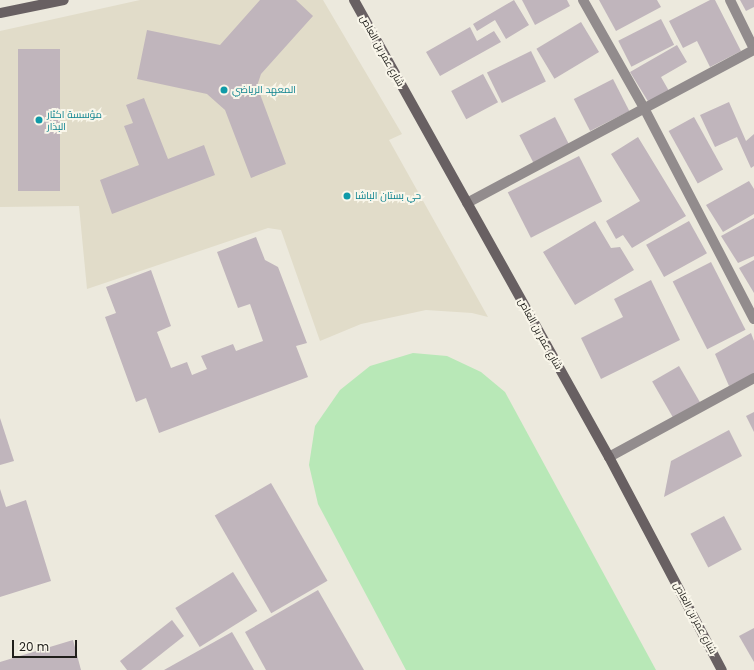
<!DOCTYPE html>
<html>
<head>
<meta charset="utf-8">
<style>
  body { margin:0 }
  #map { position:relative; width:754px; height:670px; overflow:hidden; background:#ece9dd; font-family:Poppins,Cairo,sans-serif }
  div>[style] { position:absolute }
  .built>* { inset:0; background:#e1dcc9 }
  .green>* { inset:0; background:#b8e8b7 }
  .building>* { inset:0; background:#c0b5bc; transform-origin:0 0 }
  .street>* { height:10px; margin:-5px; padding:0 5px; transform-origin:5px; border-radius:5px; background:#928c8d }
  .secondary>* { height:10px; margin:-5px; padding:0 5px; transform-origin:5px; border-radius:5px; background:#686062 }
  .dots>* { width:11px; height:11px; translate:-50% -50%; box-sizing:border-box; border:2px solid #f9f6ea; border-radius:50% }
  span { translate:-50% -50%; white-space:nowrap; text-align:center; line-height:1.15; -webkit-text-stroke:4px #f9f6ea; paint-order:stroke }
  .street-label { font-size:10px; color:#201f1b }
  .culture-label { font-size:10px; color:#0d838f }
  .left { translate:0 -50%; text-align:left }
  .scale { position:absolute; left:12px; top:640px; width:65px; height:18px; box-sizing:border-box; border:2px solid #201f1b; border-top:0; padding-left:5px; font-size:12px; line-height:14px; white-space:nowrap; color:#201f1b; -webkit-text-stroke:3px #f9f6ea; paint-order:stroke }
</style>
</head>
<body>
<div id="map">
  <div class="built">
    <div style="clip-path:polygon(140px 0,323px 0,402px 134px,389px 140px,488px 317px,472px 313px,426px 310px,361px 324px,320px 341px,281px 230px,268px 228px,87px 289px,79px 206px,0 207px,0 31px)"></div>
  </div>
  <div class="green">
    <div style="clip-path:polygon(413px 353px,447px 356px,481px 372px,505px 392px,656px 670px,406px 670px,318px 504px,309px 465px,315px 426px,340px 390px,370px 366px)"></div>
  </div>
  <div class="building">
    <div style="clip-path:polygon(260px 0,296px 0,313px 16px,261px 74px,257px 86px,286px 164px,251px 178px,225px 110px,207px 94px,137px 79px,147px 30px,220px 45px)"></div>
    <div style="clip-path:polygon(514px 0,529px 25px,506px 39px,495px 20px,477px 31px,473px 24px)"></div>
    <div style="clip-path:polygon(522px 0,567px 0,570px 6px,535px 25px)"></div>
    <div style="clip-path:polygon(599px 0,657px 0,661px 7px,616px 31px)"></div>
    <div style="clip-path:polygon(710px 0,715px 0,741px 51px,710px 67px,697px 41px,683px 48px,669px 21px)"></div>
    <div style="clip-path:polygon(740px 0,754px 0,754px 7px,746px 11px)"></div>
    <div style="left:661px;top:19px;width:29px;height:48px;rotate:63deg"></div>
    <div style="left:581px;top:22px;width:35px;height:52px;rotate:59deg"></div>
    <div style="clip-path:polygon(470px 27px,477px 41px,494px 31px,501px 42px,440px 76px,426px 52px)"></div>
    <div style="clip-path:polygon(677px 45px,687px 62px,661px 77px,669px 91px,649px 103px,630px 72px)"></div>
    <div style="left:18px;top:49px;width:42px;height:142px"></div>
    <div style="left:531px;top:51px;width:34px;height:49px;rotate:64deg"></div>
    <div style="left:483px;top:74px;width:32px;height:36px;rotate:62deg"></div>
    <div style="left:613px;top:79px;width:36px;height:44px;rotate:63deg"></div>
    <div style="clip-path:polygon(144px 98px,168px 159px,204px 145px,215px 175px,112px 214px,100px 180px,139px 165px,124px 126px,133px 123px,126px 105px)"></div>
    <div style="clip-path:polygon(729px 102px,746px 141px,754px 134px,754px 166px,751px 168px,737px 137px,715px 147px,700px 115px)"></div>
    <div style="left:555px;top:117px;width:31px;height:40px;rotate:63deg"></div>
    <div style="left:694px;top:117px;width:60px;height:29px;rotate:61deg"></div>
    <div style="clip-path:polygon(638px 137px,686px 216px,632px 248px,623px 235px,616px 239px,606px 221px,640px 201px,611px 154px)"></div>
    <div style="left:579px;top:156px;width:51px;height:80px;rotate:63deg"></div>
    <div style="clip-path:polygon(749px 181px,754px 189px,754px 214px,723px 232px,706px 205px)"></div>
    <div style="clip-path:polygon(754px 218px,754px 256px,738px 263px,721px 236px)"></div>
    <div style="clip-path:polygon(595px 221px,611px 248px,620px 247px,634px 270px,575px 305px,543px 252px)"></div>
    <div style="left:689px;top:221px;width:37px;height:49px;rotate:61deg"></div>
    <div style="clip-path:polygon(256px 237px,265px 260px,278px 267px,307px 343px,296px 346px,308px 377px,159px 433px,146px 398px,136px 402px,105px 317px,116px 313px,106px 287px,151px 270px,171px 326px,157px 332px,171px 368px,187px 362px,192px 375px,207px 369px,201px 356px,233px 344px,236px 351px,263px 341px,250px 304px,238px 308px,217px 252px)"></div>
    <div style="clip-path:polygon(754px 260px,754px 293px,739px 268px)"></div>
    <div style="left:711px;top:262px;width:76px;height:43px;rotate:63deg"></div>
    <div style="clip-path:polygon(651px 280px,680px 340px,601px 379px,581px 338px,623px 317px,614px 299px)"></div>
    <div style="clip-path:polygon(751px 333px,754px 341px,754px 374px,729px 386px,715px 354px)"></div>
    <div style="left:679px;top:366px;width:42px;height:31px;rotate:60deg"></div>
    <div style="clip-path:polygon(754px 412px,754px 432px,746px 416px)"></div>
    <div style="clip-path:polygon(0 418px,14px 461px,0 465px)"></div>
    <div style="clip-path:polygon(729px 430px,742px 456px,664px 497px,671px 461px)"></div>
    <div style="left:271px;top:483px;width:113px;height:65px;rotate:60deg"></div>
    <div style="clip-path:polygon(0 489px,6px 507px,26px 500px,51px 581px,0 597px)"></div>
    <div style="left:724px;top:516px;width:38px;height:38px;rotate:62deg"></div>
    <div style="left:233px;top:572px;width:46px;height:68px;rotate:58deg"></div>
    <div style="clip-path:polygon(318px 590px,364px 670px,266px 670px,245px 632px)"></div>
    <div style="clip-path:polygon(172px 620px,184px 636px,141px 670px,127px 670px,120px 661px)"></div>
    <div style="clip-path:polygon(754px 628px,754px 662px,739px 636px)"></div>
    <div style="clip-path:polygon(232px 632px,254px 670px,164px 670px)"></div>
    <div style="clip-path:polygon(73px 640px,81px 670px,0 670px,0 662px)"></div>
  </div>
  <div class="street">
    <div style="left:583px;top:0;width:124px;rotate:60.5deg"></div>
    <div style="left:644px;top:108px;width:238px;rotate:62.5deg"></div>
    <div style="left:730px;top:0;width:55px;rotate:63.9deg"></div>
    <div style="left:467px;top:203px;width:325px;rotate:-28.1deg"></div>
    <div style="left:609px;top:457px;width:165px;rotate:-28.6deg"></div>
  </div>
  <div class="secondary">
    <div style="left:354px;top:0;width:523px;rotate:60.84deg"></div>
    <div style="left:609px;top:457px;width:241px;rotate:62.1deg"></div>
    <div style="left:0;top:13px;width:65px;rotate:-11.5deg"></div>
  </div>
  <div class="dots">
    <div style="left:224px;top:90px;background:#0f9aa8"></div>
    <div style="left:39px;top:120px;background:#0f9aa8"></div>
    <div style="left:347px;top:196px;background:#0f9aa8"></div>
  </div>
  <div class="street-label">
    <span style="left:382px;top:51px;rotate:61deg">شارع عمر بن العاص</span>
    <span style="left:540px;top:334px;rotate:61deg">شارع عمر بن العاص</span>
    <span style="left:695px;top:618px;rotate:62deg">شارع عمر بن العاص</span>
  </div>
  <div class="culture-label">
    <span class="left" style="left:232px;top:90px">المعهد الرياضي</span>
    <span class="left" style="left:47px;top:120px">مؤسسة اكثار<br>البذار</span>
    <span class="left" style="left:355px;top:196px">حي بستان الباشا</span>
  </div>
  <div class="scale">20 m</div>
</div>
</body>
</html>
